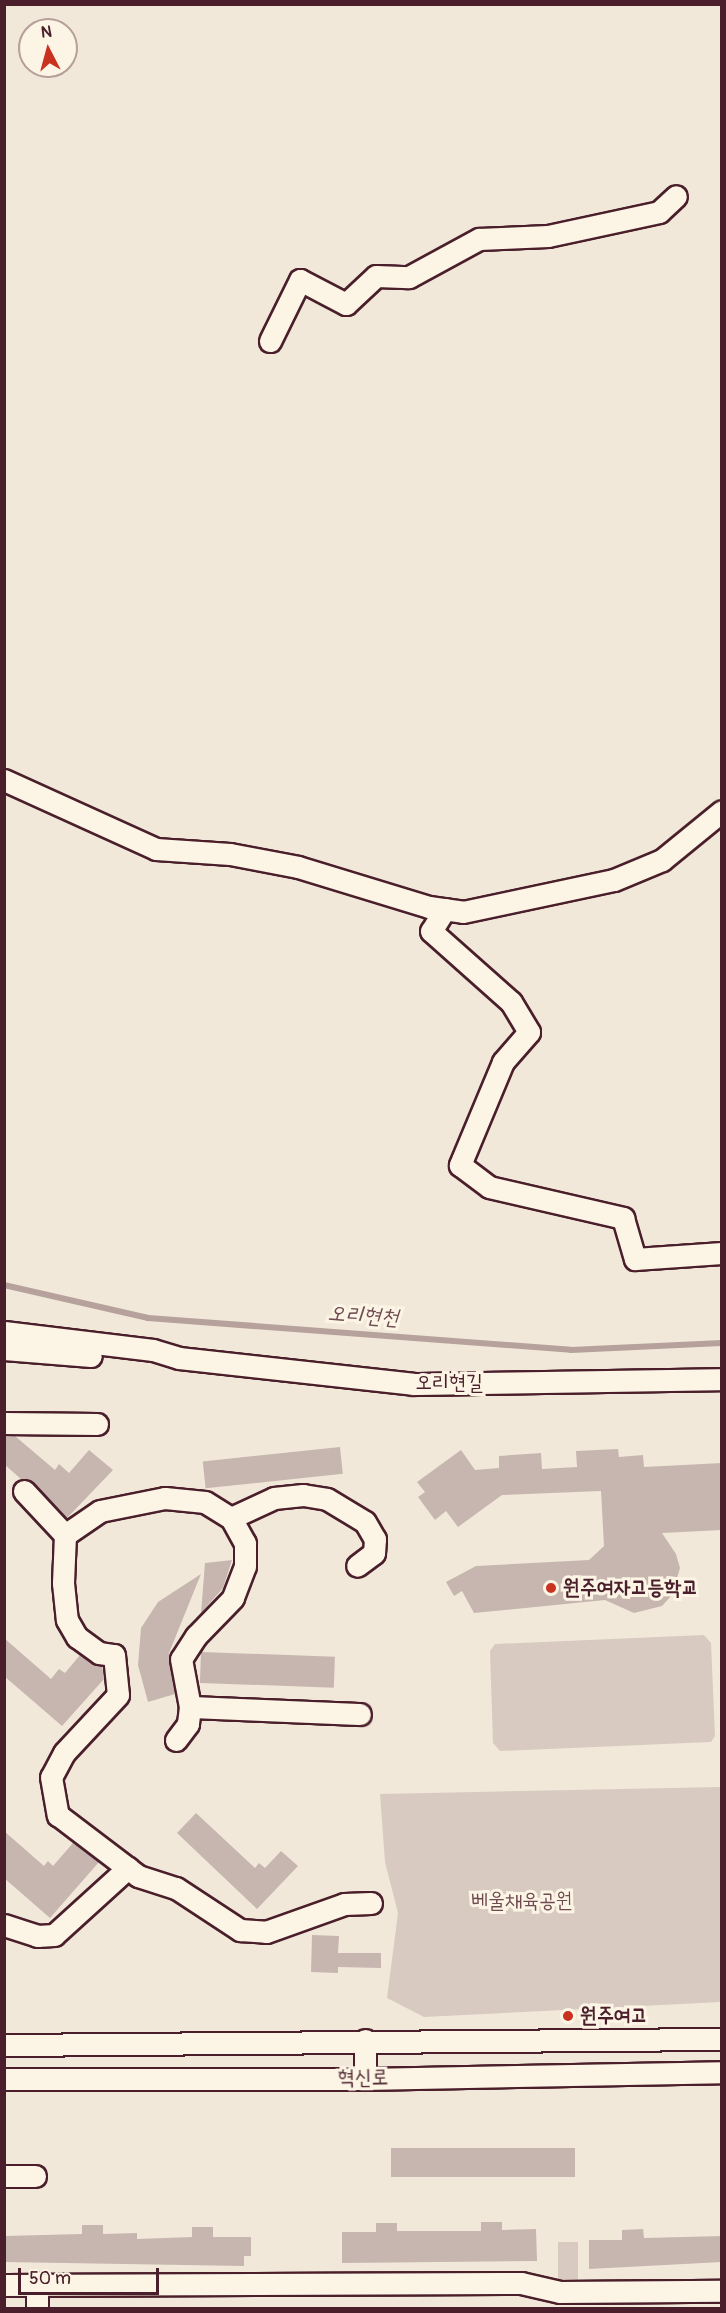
<!DOCTYPE html>
<html>
<head>
<meta charset="utf-8">
<style>
  body { margin:0 }
  #map { position:relative; width:726px; height:2313px; overflow:hidden; background:#f1e8da; font-family:Pangolin,"Poor Story",sans-serif }
  div>[style] { position:absolute }
  .green>* { inset:0; background:#d8cac0; transform-origin:0 0 }
  .stream>* { height:6px; margin:-3px; padding:0 3px; transform-origin:3px; border-radius:3px; background:#b6a19c }
  .building>* { inset:0; background:#c7b6af; transform-origin:0 0 }
  .roads { filter:drop-shadow(2px 0 #4a1f2b) drop-shadow(-2px 0 #4a1f2b) drop-shadow(0 2px #4a1f2b) drop-shadow(0 -2px #4a1f2b) }
  .minor>* { height:21px; margin:-10.5px; padding:0 10.5px; transform-origin:10.5px; border-radius:10.5px; background:#fcf5e5 }
  .dots>* { width:16px; height:16px; translate:-50% -50%; box-sizing:border-box; border:3px solid #fcf5e5; border-radius:50% }
  span { translate:-50% -50%; white-space:nowrap; text-align:center; line-height:1.15; -webkit-text-stroke:6px #fcf5e5; paint-order:stroke }
  .street-label { font-size:21px; color:#4a1f2b }
  .poi-label { font-size:21px; color:#4a1f2b; font-weight:700 }
  .left { translate:0 -50%; text-align:left }
  .park-label { font-size:21px; color:#6e4a50 }
  .water-label { font-size:22px; color:#704c53; font-style:italic }
  .frame { position:absolute; inset:0; border:6px solid #4a1f2b; pointer-events:none }
  .north { position:absolute; left:18px; top:18px; width:60px; height:60px; box-sizing:border-box; background:#fcf5e5; border:2px solid #b59f9b; border-radius:50%; rotate:354deg; font-size:16px; font-weight:700; line-height:24px; text-align:center; color:#4a1f2b }
  .north::after { content:''; display:block; margin:auto; width:21px; height:27px; background:#c8321e; clip-path:polygon(50% 0,100% 100%,50% 72%,0 100%) }
  .scale { position:absolute; left:18px; top:2268px; width:141px; height:27px; box-sizing:border-box; border:3px solid #4a1f2b; border-top:0; padding-left:8px; font-size:18px; line-height:21px; white-space:nowrap; color:#4a1f2b; -webkit-text-stroke:4px #fcf5e5; paint-order:stroke }
</style>
</head>
<body>
<div id="map">
  <div class="green">
    <div style="clip-path:polygon(704px 1635px,711px 1643px,715px 1736px,711px 1742px,500px 1751px,493px 1743px,490px 1651px,495px 1644px)"></div>
    <div style="clip-path:polygon(721px 1787px,721px 2002px,424px 2017px,387px 1998px,398px 1913px,385px 1862px,380px 1794px)"></div>
    <div style="left:578px;top:2242px;width:38px;height:20px;rotate:90deg"></div>
  </div>
  <div class="stream">
    <div style="left:4px;top:1285px;width:148px;rotate:12.9deg"></div>
    <div style="left:148px;top:1318px;width:424px;rotate:4.3deg"></div>
    <div style="left:571px;top:1350px;width:151px;rotate:-2.7deg"></div>
  </div>
  <div class="building">
    <div style="clip-path:polygon(4px 1436px,15px 1436px,55px 1470px,59px 1464px,69px 1473px,89px 1450px,113px 1470px,67px 1518px,33px 1482px,21px 1479px,4px 1464px)"></div>
    <div style="left:340px;top:1447px;width:27px;height:138px;rotate:84deg"></div>
    <div style="clip-path:polygon(618px 1449px,619px 1457px,643px 1455px,644px 1467px,722px 1463px,722px 1530px,662px 1533px,676px 1554px,680px 1568px,672px 1595px,662px 1606px,634px 1613px,605px 1600px,474px 1613px,462px 1591px,454px 1596px,446px 1582px,476px 1566px,589px 1560px,604px 1546px,601px 1491px,502px 1495px,458px 1527px,446px 1511px,435px 1520px,418px 1497px,425px 1492px,417px 1482px,461px 1450px,475px 1470px,499px 1468px,499px 1456px,541px 1453px,542px 1469px,577px 1467px,576px 1451px)"></div>
    <div style="clip-path:polygon(232px 1560px,223px 1588px,201px 1613px,205px 1563px)"></div>
    <div style="clip-path:polygon(201px 1574px,169px 1653px,175px 1694px,148px 1702px,138px 1665px,141px 1628px,158px 1602px)"></div>
    <div style="clip-path:polygon(4px 1638px,51px 1679px,59px 1669px,65px 1673px,80px 1655px,102px 1666px,104px 1679px,62px 1726px,4px 1676px)"></div>
    <div style="left:201px;top:1652px;width:134px;height:31px;rotate:2deg"></div>
    <div style="clip-path:polygon(196px 1813px,255px 1868px,259px 1863px,265px 1868px,281px 1851px,298px 1866px,257px 1909px,177px 1833px)"></div>
    <div style="clip-path:polygon(4px 1831px,44px 1866px,48px 1861px,53px 1866px,73px 1843px,99px 1862px,50px 1918px,4px 1878px)"></div>
    <div style="clip-path:polygon(312px 1935px,339px 1936px,338px 1953px,381px 1953px,381px 1968px,338px 1967px,338px 1973px,311px 1972px)"></div>
    <div style="left:575px;top:2148px;width:29px;height:184px;rotate:90deg"></div>
    <div style="clip-path:polygon(481px 2222px,502px 2222px,502px 2230px,536px 2229px,537px 2261px,342px 2263px,342px 2232px,376px 2232px,376px 2223px,397px 2223px,397px 2231px,481px 2231px)"></div>
    <div style="clip-path:polygon(82px 2225px,103px 2225px,103px 2234px,137px 2233px,137px 2239px,192px 2237px,192px 2227px,213px 2227px,213px 2237px,251px 2237px,251px 2256px,244px 2256px,244px 2266px,4px 2262px,4px 2236px,82px 2234px)"></div>
    <div style="clip-path:polygon(643px 2229px,644px 2238px,722px 2236px,722px 2262px,589px 2269px,589px 2240px,622px 2240px,622px 2230px)"></div>
  </div>
  <div class="roads">
    <div class="minor">
      <div style="left:270px;top:341px;width:68px;rotate:-63.8deg"></div>
      <div style="left:300px;top:280px;width:52px;rotate:27.6deg"></div>
      <div style="left:346px;top:304px;width:41px;rotate:-43deg"></div>
      <div style="left:376px;top:276px;width:33px;rotate:2deg"></div>
      <div style="left:409px;top:277px;width:80px;rotate:-28.5deg"></div>
      <div style="left:479px;top:239px;width:69px;rotate:-2.5deg"></div>
      <div style="left:548px;top:236px;width:114px;rotate:-12.2deg"></div>
      <div style="left:659px;top:212px;width:23px;rotate:-43deg"></div>
      <div style="left:4px;top:780px;width:167px;rotate:24.4deg"></div>
      <div style="left:156px;top:849px;width:74px;rotate:3.9deg"></div>
      <div style="left:230px;top:854px;width:69px;rotate:10.8deg"></div>
      <div style="left:298px;top:867px;width:137px;rotate:17deg"></div>
      <div style="left:429px;top:907px;width:34px;rotate:8deg"></div>
      <div style="left:463px;top:912px;width:154px;rotate:-12deg"></div>
      <div style="left:614px;top:880px;width:52px;rotate:-22.6deg"></div>
      <div style="left:662px;top:860px;width:77px;rotate:-39.2deg"></div>
      <div style="left:445px;top:909px;width:26px;rotate:122deg"></div>
      <div style="left:431px;top:931px;width:107px;rotate:41.6deg"></div>
      <div style="left:511px;top:1002px;width:35px;rotate:59deg"></div>
      <div style="left:529px;top:1032px;width:40px;rotate:131deg"></div>
      <div style="left:503px;top:1062px;width:112px;rotate:112.7deg"></div>
      <div style="left:460px;top:1165px;width:36px;rotate:37deg"></div>
      <div style="left:489px;top:1187px;width:138px;rotate:13deg"></div>
      <div style="left:623px;top:1218px;width:43px;rotate:73.7deg"></div>
      <div style="left:635px;top:1259px;width:87px;rotate:-3.9deg"></div>
      <div style="left:4px;top:1332px;width:150px;rotate:6.9deg"></div>
      <div style="left:153px;top:1350px;width:27px;rotate:17deg"></div>
      <div style="left:179px;top:1358px;width:235px;rotate:6.3deg"></div>
      <div style="left:413px;top:1384px;width:309px;rotate:-0.9deg"></div>
      <div style="left:4px;top:1349px;width:87px;rotate:4.6deg"></div>
      <div style="left:4px;top:1423px;width:93px;rotate:0.6deg"></div>
      <div style="left:24px;top:1491px;width:60px;rotate:47deg"></div>
      <div style="left:65px;top:1535px;width:48px;rotate:92.4deg"></div>
      <div style="left:63px;top:1583px;width:37px;rotate:84deg"></div>
      <div style="left:67px;top:1620px;width:20px;rotate:60deg"></div>
      <div style="left:77px;top:1637px;width:27px;rotate:36deg"></div>
      <div style="left:99px;top:1653px;width:15px;rotate:8deg"></div>
      <div style="left:114px;top:1655px;width:40px;rotate:84.3deg"></div>
      <div style="left:118px;top:1695px;width:79px;rotate:133deg"></div>
      <div style="left:64px;top:1753px;width:27px;rotate:118deg"></div>
      <div style="left:51px;top:1777px;width:39px;rotate:80deg"></div>
      <div style="left:58px;top:1815px;width:101px;rotate:37.3deg"></div>
      <div style="left:138px;top:1876px;width:40px;rotate:18deg"></div>
      <div style="left:176px;top:1888px;width:77px;rotate:33.3deg"></div>
      <div style="left:240px;top:1930px;width:26px;rotate:4deg"></div>
      <div style="left:266px;top:1932px;width:83px;rotate:-19.7deg"></div>
      <div style="left:344px;top:1904px;width:27px;rotate:-2deg"></div>
      <div style="left:231px;top:1518px;width:47px;rotate:-24.9deg"></div>
      <div style="left:274px;top:1498px;width:29px;rotate:-6deg"></div>
      <div style="left:303px;top:1495px;width:24px;rotate:9deg"></div>
      <div style="left:327px;top:1499px;width:44px;rotate:31.2deg"></div>
      <div style="left:365px;top:1522px;width:20px;rotate:60deg"></div>
      <div style="left:375px;top:1539px;width:14px;rotate:94deg"></div>
      <div style="left:374px;top:1553px;width:21px;rotate:143deg"></div>
      <div style="left:65px;top:1535px;width:42px;rotate:-34.4deg"></div>
      <div style="left:100px;top:1511px;width:66px;rotate:-11.3deg"></div>
      <div style="left:165px;top:1498px;width:40px;rotate:5.7deg"></div>
      <div style="left:205px;top:1502px;width:31px;rotate:32deg"></div>
      <div style="left:231px;top:1518px;width:29px;rotate:61deg"></div>
      <div style="left:245px;top:1543px;width:23px;rotate:90deg"></div>
      <div style="left:245px;top:1566px;width:34px;rotate:111deg"></div>
      <div style="left:233px;top:1598px;width:53px;rotate:134.2deg"></div>
      <div style="left:196px;top:1636px;width:27px;rotate:123deg"></div>
      <div style="left:181px;top:1659px;width:49px;rotate:79.4deg"></div>
      <div style="left:190px;top:1707px;width:17px;rotate:97deg"></div>
      <div style="left:188px;top:1724px;width:20px;rotate:127deg"></div>
      <div style="left:190px;top:1707px;width:170px;rotate:2.4deg"></div>
      <div style="left:4px;top:1925px;width:35px;rotate:18deg"></div>
      <div style="left:37px;top:1936px;width:17px;rotate:-3deg"></div>
      <div style="left:54px;top:1935px;width:100px;rotate:-42.2deg"></div>
      <div style="left:4px;top:2045px;width:718px;rotate:-0.48deg"></div>
      <div style="left:4px;top:2079px;width:361px"></div>
      <div style="left:365px;top:2079px;width:357px;rotate:-1.1deg"></div>
      <div style="left:365px;top:2079px;width:39px;rotate:-90deg"></div>
      <div style="left:4px;top:2176px;width:31px"></div>
      <div style="left:4px;top:2285px;width:517px;rotate:-0.22deg"></div>
      <div style="left:521px;top:2283px;width:40px;rotate:13deg"></div>
      <div style="left:560px;top:2292px;width:162px;rotate:-0.4deg"></div>
      <div style="left:37px;top:2308px;width:25px;rotate:-90deg"></div>
    </div>
  </div>
  <div class="dots">
    <div style="left:551px;top:1588px;background:#c8321e"></div>
    <div style="left:568px;top:2016px;background:#c8321e"></div>
  </div>
  <div class="street-label">
    <span style="left:449px;top:1383px">오리현길</span>
    <span style="left:363px;top:2078px;rotate:-1deg">혁신로</span>
  </div>
  <div class="poi-label">
    <span class="left" style="left:563px;top:1588px">원주여자고등학교</span>
    <span class="left" style="left:580px;top:2016px">원주여고</span>
  </div>
  <div class="park-label">
    <span style="left:522px;top:1901px">베울채육공원</span>
  </div>
  <div class="water-label">
    <span style="left:363px;top:1316px;rotate:4deg">오리현천</span>
  </div>
  <div class="frame"></div>
  <div class="north">N</div>
  <div class="scale">50 m</div>
</div>
</body>
</html>
